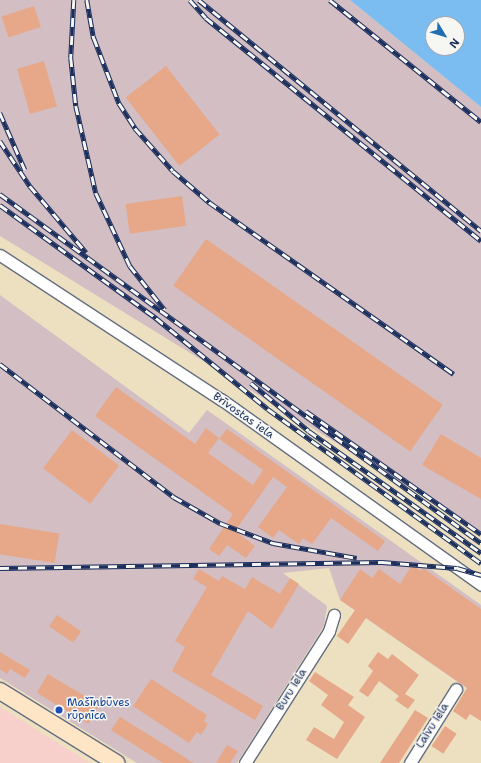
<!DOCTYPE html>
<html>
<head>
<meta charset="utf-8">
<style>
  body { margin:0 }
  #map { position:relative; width:481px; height:763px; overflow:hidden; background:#ece0c0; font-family:"Shantell Sans",sans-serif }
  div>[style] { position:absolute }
  .built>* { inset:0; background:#f7d0cc }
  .industrial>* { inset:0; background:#d2bec3 }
  .water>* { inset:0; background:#7bbdf1 }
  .building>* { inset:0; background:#e6a888; transform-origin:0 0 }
  .roads { filter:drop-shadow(1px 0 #646d80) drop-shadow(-1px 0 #646d80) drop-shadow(0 1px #646d80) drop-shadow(0 -1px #646d80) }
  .street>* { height:11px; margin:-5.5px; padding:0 5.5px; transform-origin:5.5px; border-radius:5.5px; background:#fff }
  .secondary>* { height:16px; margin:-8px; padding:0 8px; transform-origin:8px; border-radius:8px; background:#fde5c5 }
  .rail>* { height:4.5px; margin-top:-2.25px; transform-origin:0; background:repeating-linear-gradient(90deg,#f6f6f2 0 9px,#1b2f5e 0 18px); box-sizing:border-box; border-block:1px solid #1b2f5e }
  .dots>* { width:11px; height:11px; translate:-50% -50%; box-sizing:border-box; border:2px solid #f6f6f2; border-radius:50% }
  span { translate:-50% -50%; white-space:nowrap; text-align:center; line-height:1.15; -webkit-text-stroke:3px #f6f6f2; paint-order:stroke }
  .street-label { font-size:11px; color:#1b2f5e }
  .transit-label { font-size:11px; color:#164399 }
  .left { translate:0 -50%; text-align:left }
  .north { position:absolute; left:425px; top:16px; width:40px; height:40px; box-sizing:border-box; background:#f6f6f2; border:1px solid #9ea6b7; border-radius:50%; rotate:128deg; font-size:11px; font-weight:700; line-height:16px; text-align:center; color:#1b2f5e }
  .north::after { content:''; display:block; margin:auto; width:14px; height:18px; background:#1f6fb2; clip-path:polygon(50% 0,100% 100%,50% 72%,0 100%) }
</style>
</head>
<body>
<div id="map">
  <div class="built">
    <div style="clip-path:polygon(0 707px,90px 763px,0 763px)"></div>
  </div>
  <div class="industrial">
    <div style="clip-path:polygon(0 0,350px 0,481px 107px,481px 532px,0 236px)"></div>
    <div style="clip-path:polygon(0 295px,189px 433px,207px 410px,481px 605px,481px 698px,340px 600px,329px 568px,283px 573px,327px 606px,324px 626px,237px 763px,137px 763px,0 678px)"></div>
  </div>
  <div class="water">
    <div style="clip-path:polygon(evenodd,350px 0,481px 0,481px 107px,350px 0,433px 24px,457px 24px,457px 48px,433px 48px,433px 24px)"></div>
  </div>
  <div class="building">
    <div style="left:34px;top:6px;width:22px;height:34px;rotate:72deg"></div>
    <div style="left:44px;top:61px;width:47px;height:28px;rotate:74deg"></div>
    <div style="left:166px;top:66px;width:87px;height:51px;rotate:52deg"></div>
    <div style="left:182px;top:196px;width:30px;height:57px;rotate:82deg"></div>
    <div style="left:206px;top:239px;width:289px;height:57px;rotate:35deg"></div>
    <div style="clip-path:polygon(116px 387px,195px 444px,206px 428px,219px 438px,208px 453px,253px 485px,263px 470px,219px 439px,227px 429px,385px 541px,378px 551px,331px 518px,312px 544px,303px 538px,299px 544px,279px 530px,273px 538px,258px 527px,287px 487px,273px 477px,235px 531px,255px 546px,246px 558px,227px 545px,219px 556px,209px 549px,233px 514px,95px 416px)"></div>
    <div style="left:72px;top:430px;width:59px;height:48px;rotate:37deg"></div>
    <div style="clip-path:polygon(441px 434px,481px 458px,481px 499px,422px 465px)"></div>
    <div style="left:0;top:524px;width:60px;height:30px;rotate:9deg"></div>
    <div style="clip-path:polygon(412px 565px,421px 571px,423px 568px,481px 609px,481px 721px,470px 714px,466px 720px,453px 711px,467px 688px,366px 618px,348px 644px,337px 636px,355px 610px,340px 600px,360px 569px,372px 578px,379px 569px,400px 584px)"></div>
    <div style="clip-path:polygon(199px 569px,219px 581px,222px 576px,245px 589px,252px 577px,280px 594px,290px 578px,299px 584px,272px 629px,248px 611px,211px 675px,263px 706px,255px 720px,172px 671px,185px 647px,175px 641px,207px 587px,193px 579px)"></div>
    <div style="left:57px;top:615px;width:29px;height:14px;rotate:34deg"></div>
    <div style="clip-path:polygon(0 652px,30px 670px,25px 678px,10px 669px,7px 674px,0 669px)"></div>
    <div style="clip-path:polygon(378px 652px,388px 659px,392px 654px,419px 675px,405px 694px,415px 700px,408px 709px,395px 700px,399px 696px,379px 681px,368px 697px,359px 691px,373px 671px,368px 666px)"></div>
    <div style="clip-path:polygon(315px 672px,354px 697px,348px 705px,365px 717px,337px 759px,306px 740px,314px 727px,334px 739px,344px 722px,321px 705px,328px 695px,309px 681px)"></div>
    <div style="left:48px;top:674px;width:60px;height:22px;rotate:31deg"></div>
    <div style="clip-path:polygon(151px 679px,207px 715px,204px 721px,208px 724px,201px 735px,197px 732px,189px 743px,133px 706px)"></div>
    <div style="clip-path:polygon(415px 710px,428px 718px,399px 763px,380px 763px)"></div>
    <div style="clip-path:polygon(120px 717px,178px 753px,193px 763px,163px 763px,111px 730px)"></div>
    <div style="left:445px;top:726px;width:14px;height:24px;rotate:34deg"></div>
    <div style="clip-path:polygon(227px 745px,238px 751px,230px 763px,216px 763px)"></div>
  </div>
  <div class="roads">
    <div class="street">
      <div style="left:0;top:255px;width:265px;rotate:33.2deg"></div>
      <div style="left:222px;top:400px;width:318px;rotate:35.5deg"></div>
      <div style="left:245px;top:763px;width:156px;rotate:-57.5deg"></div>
      <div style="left:329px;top:631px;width:17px;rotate:-73deg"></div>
      <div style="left:410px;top:763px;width:87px;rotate:-58.1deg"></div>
    </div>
    <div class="secondary">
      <div style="left:0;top:691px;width:137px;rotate:31.8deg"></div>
    </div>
  </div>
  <div class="rail">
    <div style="left:74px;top:0;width:58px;rotate:93deg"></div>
    <div style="left:71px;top:58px;width:48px;rotate:84.1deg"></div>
    <div style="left:76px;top:106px;width:89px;rotate:77.1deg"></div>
    <div style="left:96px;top:193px;width:81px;rotate:65deg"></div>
    <div style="left:130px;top:266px;width:56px;rotate:51.5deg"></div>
    <div style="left:87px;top:0;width:39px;rotate:80deg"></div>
    <div style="left:94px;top:38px;width:70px;rotate:69deg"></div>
    <div style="left:119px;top:103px;width:30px;rotate:57deg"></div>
    <div style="left:135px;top:128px;width:57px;rotate:48.5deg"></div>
    <div style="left:173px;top:171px;width:48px;rotate:40.7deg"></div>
    <div style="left:209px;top:202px;width:299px;rotate:35.1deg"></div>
    <div style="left:190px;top:0;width:24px;rotate:48deg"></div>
    <div style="left:206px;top:18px;width:354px;rotate:39deg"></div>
    <div style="left:199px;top:0;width:365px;rotate:39.3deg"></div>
    <div style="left:330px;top:0;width:194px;rotate:38.9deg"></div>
    <div style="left:0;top:113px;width:62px;rotate:66.3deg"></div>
    <div style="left:0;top:141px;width:54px;rotate:56.3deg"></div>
    <div style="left:30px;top:186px;width:87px;rotate:49.7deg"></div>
    <div style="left:0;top:194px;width:594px;rotate:35.96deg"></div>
    <div style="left:0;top:205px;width:193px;rotate:35.9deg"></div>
    <div style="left:156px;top:318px;width:144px;rotate:39.1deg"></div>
    <div style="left:268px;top:409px;width:263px;rotate:35.9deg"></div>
    <div style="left:0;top:364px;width:219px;rotate:37.4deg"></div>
    <div style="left:174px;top:497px;width:53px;rotate:29.5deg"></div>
    <div style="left:220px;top:523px;width:57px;rotate:20.7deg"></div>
    <div style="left:273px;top:543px;width:85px;rotate:10.1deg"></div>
    <div style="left:251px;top:383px;width:75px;rotate:39.6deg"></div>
    <div style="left:309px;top:431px;width:211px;rotate:35.3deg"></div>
    <div style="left:306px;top:411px;width:214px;rotate:35.1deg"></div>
    <div style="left:0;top:568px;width:382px;rotate:-0.9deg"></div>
    <div style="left:382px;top:562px;width:75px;rotate:4.6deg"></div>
    <div style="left:457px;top:568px;width:25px;rotate:16deg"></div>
  </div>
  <div class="dots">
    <div style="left:59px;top:710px;background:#1a4fb4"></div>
  </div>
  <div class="street-label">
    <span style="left:243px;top:416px;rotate:35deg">Brīvostas iela</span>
    <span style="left:292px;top:690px;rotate:-58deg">Buru iela</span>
    <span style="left:433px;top:726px;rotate:-58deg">Laivu iela</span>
  </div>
  <div class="transit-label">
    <span class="left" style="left:67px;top:710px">Mašīnbūves<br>rūpnīca</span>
  </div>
  <div class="north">N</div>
</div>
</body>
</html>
